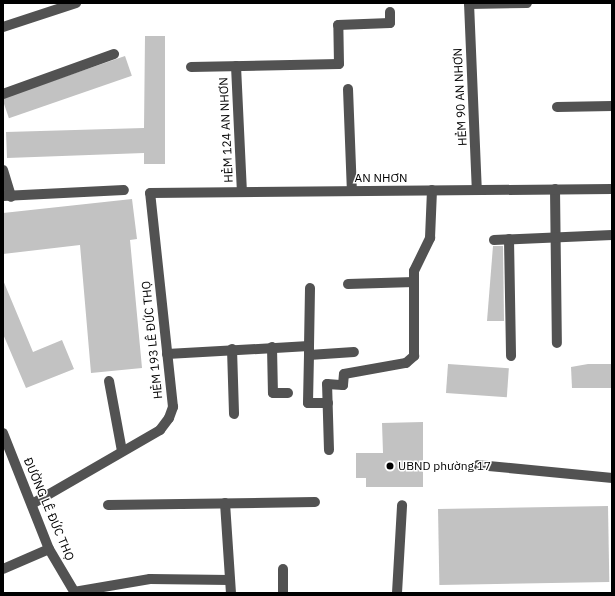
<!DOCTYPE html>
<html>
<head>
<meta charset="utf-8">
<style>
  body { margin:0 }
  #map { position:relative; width:615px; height:596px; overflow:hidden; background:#fff; font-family:"IBM Plex Sans",sans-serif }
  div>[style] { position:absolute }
  .building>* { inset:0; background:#c2c2c2; transform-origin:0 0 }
  .minor>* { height:10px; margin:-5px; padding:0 5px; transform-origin:5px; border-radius:5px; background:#525252 }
  .dots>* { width:11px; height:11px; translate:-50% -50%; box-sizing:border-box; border:2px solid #fff; border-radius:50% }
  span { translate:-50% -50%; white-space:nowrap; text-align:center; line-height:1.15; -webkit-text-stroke:3px #fff; paint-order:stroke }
  .street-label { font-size:12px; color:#000 }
  .poi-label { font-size:12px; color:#000 }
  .left { translate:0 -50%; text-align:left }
  .frame { position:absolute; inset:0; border:4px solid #000; pointer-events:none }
</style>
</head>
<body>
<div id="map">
  <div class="building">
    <div style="clip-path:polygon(145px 36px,165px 36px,165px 164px,144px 164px,144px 153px,7px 158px,6px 132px,144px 128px)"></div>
    <div style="left:125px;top:56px;width:21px;height:130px;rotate:71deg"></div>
    <div style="clip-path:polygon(132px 199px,137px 239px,130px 240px,142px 368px,91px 373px,80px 245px,3px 254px,3px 213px)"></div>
    <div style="clip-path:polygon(493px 246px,503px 246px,504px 321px,487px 321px)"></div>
    <div style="clip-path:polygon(3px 280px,33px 352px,62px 340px,74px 369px,26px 388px,3px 334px)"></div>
    <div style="left:448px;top:364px;width:61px;height:29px;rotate:4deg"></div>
    <div style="clip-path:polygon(588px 364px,612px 364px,612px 388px,572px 388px,571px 367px)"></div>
    <div style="clip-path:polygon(423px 422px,423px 487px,366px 487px,366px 478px,356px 478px,356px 453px,383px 453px,382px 423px)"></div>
    <div style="left:608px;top:506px;width:76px;height:170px;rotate:89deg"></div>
  </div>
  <div class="minor">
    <div style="left:469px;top:3px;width:187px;rotate:87.6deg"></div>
    <div style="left:469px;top:4px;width:58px;rotate:-1deg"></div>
    <div style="left:3px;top:27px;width:77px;rotate:-18.2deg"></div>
    <div style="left:236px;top:66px;width:126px;rotate:87.3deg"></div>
    <div style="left:191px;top:67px;width:148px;rotate:-1.2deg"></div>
    <div style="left:339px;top:64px;width:39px;rotate:-91deg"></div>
    <div style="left:338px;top:25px;width:52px;rotate:-2.2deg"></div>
    <div style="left:390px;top:23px;width:11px;rotate:-90deg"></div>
    <div style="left:348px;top:89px;width:102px;rotate:87.8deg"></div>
    <div style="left:3px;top:94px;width:118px;rotate:-19.8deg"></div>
    <div style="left:557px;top:107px;width:55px;rotate:-1deg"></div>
    <div style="left:3px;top:170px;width:28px;rotate:73deg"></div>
    <div style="left:555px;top:189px;width:154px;rotate:89.3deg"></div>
    <div style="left:3px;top:196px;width:121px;rotate:-2.8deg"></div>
    <div style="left:509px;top:239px;width:117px;rotate:89deg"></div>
    <div style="left:494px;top:240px;width:118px;rotate:-2.4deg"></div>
    <div style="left:348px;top:284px;width:66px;rotate:-1.7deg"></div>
    <div style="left:309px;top:346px;width:58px;rotate:-89deg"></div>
    <div style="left:272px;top:347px;width:46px;rotate:88.8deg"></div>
    <div style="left:273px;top:393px;width:15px"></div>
    <div style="left:232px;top:349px;width:65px;rotate:88.2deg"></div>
    <div style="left:167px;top:354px;width:142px;rotate:-3.2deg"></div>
    <div style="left:309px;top:346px;width:9px;rotate:90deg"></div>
    <div style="left:309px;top:355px;width:45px;rotate:-3.8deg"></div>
    <div style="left:309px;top:355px;width:48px;rotate:91.2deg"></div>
    <div style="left:308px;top:403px;width:20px"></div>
    <div style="left:109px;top:381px;width:71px;rotate:79.5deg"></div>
    <div style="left:3px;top:433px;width:125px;rotate:68.4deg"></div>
    <div style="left:49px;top:549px;width:51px;rotate:59.4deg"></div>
    <div style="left:329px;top:450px;width:66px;rotate:-91.7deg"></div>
    <div style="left:327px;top:384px;width:16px;rotate:4deg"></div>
    <div style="left:343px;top:385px;width:11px;rotate:-85deg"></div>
    <div style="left:344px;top:374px;width:63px;rotate:-10.1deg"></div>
    <div style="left:406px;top:363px;width:11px;rotate:-41deg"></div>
    <div style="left:414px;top:356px;width:85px;rotate:-90deg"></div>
    <div style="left:414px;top:271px;width:37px;rotate:-64deg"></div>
    <div style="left:430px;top:238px;width:48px;rotate:-87.6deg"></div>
    <div style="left:478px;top:465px;width:135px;rotate:5.5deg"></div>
    <div style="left:225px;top:503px;width:90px;rotate:86.2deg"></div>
    <div style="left:32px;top:504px;width:148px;rotate:-30deg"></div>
    <div style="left:160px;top:430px;width:15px;rotate:-53deg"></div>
    <div style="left:169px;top:418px;width:12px;rotate:-70deg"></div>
    <div style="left:173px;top:407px;width:215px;rotate:-96.1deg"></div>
    <div style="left:150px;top:193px;width:462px;rotate:-0.5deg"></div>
    <div style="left:108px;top:505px;width:207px;rotate:-0.8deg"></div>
    <div style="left:3px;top:569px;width:50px;rotate:-23.5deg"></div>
    <div style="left:74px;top:592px;width:77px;rotate:-9.7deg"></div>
    <div style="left:150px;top:579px;width:80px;rotate:0.7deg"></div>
    <div style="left:283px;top:593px;width:24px;rotate:-90deg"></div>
    <div style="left:397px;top:593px;width:88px;rotate:-86.7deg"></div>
  </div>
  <div class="dots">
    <div style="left:390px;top:466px;background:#000"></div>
  </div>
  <div class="street-label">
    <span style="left:460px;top:97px;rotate:-93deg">HẺM 90 AN NHƠN</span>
    <span style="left:226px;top:130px;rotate:-93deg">HẺM 124 AN NHƠN</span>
    <span style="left:381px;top:178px">AN NHƠN</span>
    <span style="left:152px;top:340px;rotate:-96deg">HẺM 193 LÊ ĐỨC THỌ</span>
    <span style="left:49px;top:509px;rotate:67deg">ĐƯỜNG LÊ ĐỨC THỌ</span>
  </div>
  <div class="poi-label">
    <span class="left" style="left:398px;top:466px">UBND phường 17</span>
  </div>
  <div class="frame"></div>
</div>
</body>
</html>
